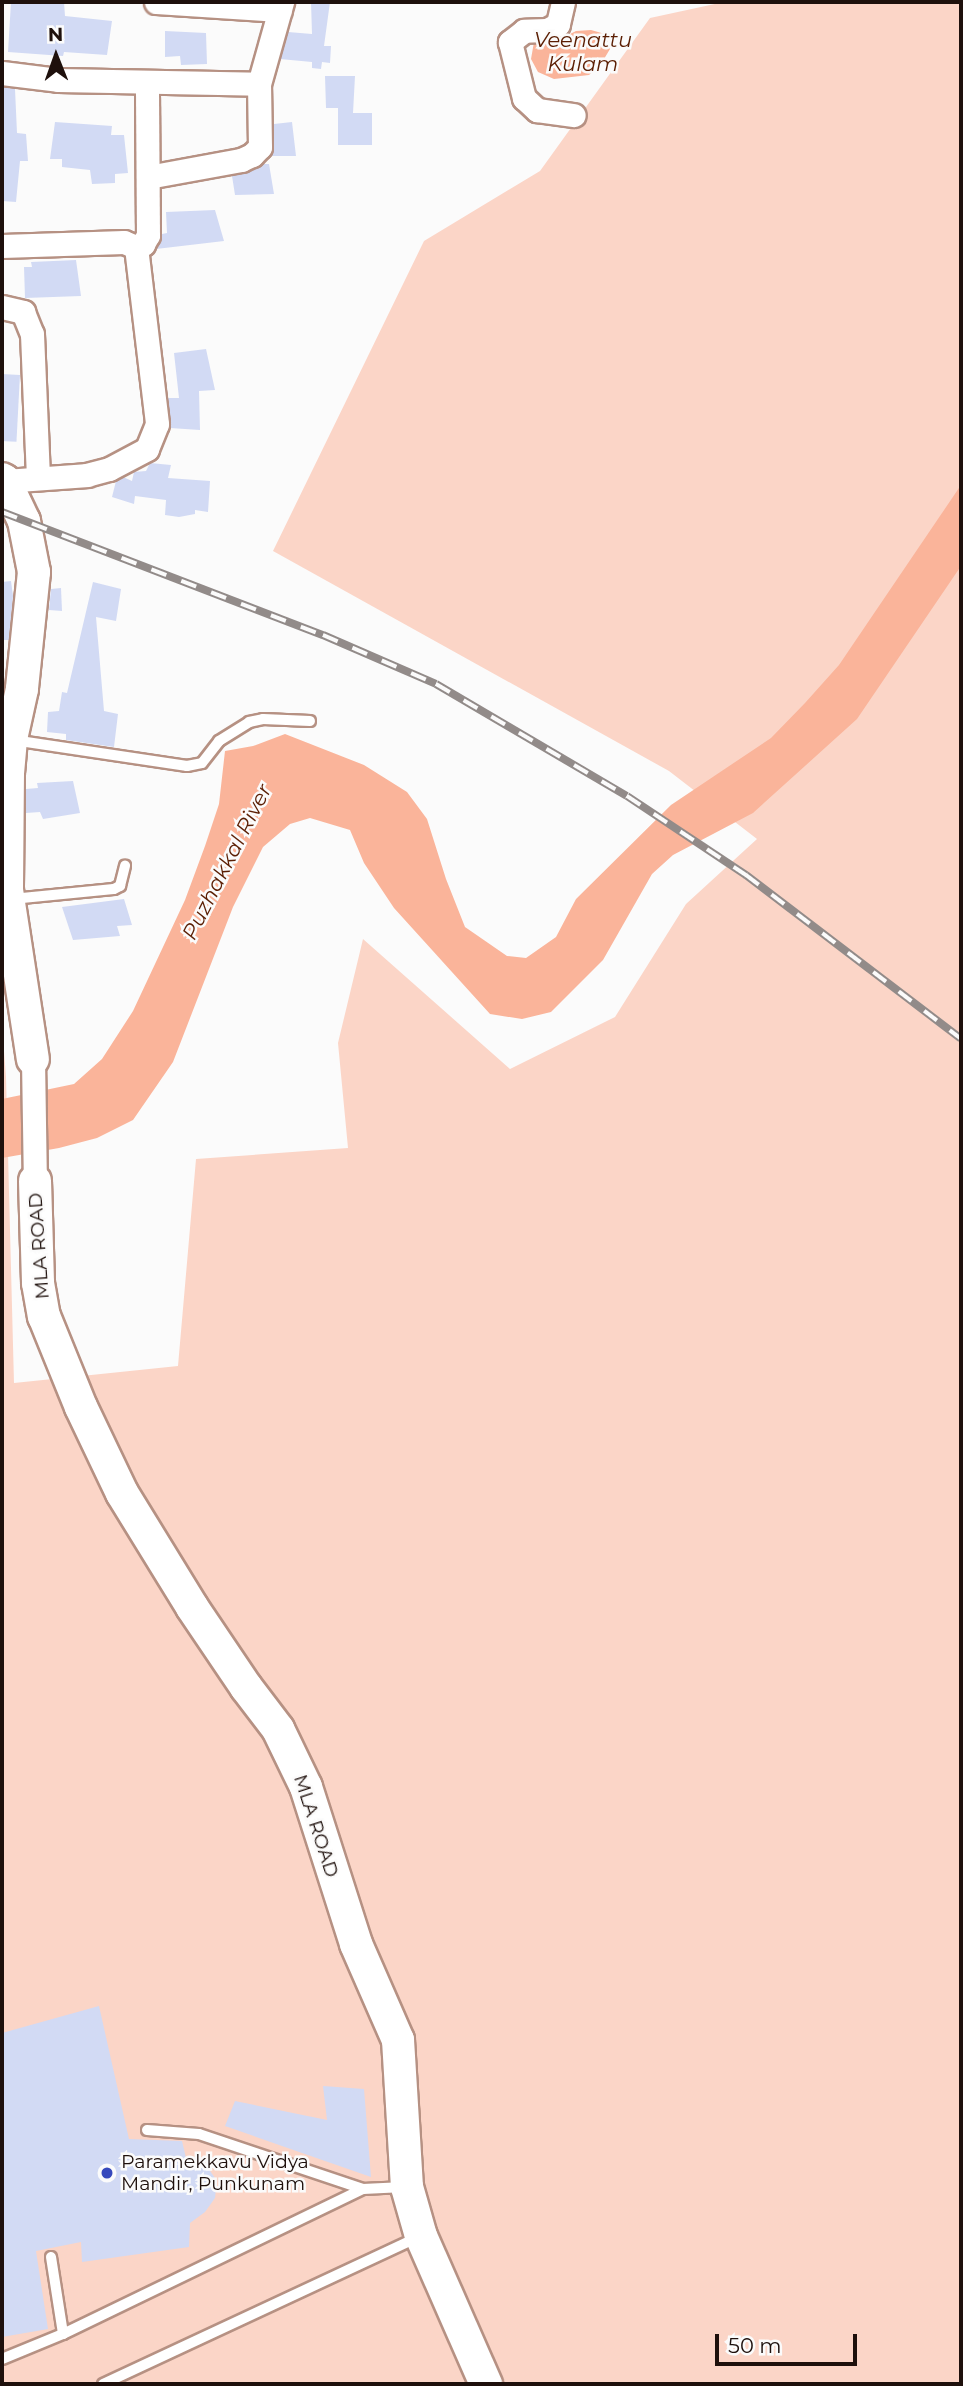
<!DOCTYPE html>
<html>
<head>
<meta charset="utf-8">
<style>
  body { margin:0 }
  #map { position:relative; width:963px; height:2386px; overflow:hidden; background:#fbfbfb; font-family:Montserrat,sans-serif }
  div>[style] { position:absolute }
  .green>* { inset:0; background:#fbd5c7 }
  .water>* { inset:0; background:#fab49a }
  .building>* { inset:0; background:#d2daf4; transform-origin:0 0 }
  .roads { filter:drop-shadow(2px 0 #b69183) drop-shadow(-2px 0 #b69183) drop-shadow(0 2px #b69183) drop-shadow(0 -2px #b69183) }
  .lane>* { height:10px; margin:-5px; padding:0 5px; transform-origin:5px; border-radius:5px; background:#fff }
  .street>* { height:23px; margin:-11.5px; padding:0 11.5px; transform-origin:11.5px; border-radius:11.5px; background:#fff }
  .secondary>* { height:32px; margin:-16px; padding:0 16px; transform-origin:16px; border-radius:16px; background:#fff }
  .rail>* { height:8px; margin-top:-4px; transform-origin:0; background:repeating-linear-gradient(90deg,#fbfbfb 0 16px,#928b89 0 32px); box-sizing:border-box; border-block:2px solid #928b89 }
  .dots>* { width:19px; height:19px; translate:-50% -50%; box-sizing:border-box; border:4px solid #fbfbfb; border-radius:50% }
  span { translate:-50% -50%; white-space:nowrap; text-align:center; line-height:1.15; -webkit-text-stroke:5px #fbfbfb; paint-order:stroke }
  .street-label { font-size:19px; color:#1e100c }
  .poi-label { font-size:19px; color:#1e100c }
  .left { translate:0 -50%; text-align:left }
  .water-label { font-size:21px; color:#5b1e03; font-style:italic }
  .frame { position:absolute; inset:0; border:4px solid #1e100c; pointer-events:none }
  .north { position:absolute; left:21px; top:21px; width:70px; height:70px; -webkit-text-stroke:5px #fbfbfb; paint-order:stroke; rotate:359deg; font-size:19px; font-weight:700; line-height:28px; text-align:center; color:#1e100c }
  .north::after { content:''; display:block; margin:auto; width:24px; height:32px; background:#1e100c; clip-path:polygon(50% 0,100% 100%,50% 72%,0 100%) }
  .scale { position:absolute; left:715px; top:2334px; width:142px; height:32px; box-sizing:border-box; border:4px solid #1e100c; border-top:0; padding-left:9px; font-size:21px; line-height:24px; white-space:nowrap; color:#1e100c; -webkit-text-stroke:5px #fbfbfb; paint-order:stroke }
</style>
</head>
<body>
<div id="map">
  <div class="green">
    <div style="clip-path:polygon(724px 2px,961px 2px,961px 2384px,2px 2384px,2px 1025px,6px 1077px,14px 1383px,178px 1366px,196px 1159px,348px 1148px,338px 1043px,363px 939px,510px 1069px,615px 1017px,686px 904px,757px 839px,669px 771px,273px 551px,424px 241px,540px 171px,650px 18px)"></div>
  </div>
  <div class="water">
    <div style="clip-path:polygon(591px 30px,605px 34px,610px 49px,601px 64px,589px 75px,554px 79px,538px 72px,531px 59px,534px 42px,562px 38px,576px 31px)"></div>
    <div style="clip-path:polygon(961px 485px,961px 566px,857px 719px,753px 813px,673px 855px,652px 874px,603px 960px,551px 1012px,522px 1019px,490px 1014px,394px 908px,364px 863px,350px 830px,310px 818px,290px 824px,263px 847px,233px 907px,173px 1062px,133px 1120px,97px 1138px,59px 1148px,2px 1158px,2px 1099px,74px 1084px,102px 1059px,133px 1011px,185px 900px,205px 846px,219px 804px,225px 751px,253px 746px,285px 734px,364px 765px,407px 792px,427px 819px,446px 879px,465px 927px,507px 956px,526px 958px,556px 937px,576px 899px,671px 805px,771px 738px,805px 703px,839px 665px)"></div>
  </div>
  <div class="building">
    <div style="clip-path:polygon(11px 2px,64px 2px,65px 16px,112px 21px,107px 55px,64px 52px,63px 56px,8px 52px)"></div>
    <div style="clip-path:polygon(311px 2px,330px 2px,324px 46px,331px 46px,330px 63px,322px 62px,321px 69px,312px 68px,312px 62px,280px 59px,288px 32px,312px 34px)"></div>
    <div style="clip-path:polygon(165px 31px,206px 33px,207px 64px,181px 65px,180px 56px,165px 57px)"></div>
    <div style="clip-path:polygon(325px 76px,355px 76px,353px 113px,372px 113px,372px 145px,338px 145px,338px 108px,326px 108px)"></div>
    <div style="clip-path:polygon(2px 87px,15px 89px,17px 133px,26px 134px,28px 161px,20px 161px,16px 202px,2px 201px)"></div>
    <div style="clip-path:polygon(55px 122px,112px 126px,111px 135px,124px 135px,128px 173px,115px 174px,115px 183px,92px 184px,90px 170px,62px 167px,62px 159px,50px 159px)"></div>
    <div style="clip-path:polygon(292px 122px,296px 156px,270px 156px,274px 147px,274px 124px)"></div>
    <div style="clip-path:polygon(263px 164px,269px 164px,274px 194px,235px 195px,232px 176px,246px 173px)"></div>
    <div style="clip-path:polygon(215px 210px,224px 241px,156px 249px,162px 234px,167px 233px,166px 212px)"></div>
    <div style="clip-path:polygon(76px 260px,81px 296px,25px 298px,24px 267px,32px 267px,31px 262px)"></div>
    <div style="clip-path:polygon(206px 349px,215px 390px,199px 391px,200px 430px,170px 428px,168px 398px,179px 398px,174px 353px)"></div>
    <div style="left:2px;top:374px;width:18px;height:67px;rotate:3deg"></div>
    <div style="clip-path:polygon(150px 463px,171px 465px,168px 478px,210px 481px,208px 512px,195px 510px,195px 514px,179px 517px,165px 515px,166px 500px,135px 496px,134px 504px,112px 497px,116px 481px,123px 477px,132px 481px,134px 472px,146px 471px)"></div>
    <div style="clip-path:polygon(11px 581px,13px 596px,9px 640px,2px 640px,2px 582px)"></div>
    <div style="clip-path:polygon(93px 582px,121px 589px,116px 621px,96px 617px,104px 711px,118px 714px,114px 747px,66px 740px,66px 734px,47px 732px,48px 712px,59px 711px,62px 692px,67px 693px)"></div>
    <div style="clip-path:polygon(61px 588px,62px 611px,49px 610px,51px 589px)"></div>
    <div style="clip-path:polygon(73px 781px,80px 813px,43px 819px,40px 812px,26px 813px,26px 789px,38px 788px,37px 783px)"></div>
    <div style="clip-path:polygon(124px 899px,132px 925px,117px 926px,120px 936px,73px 940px,62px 907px)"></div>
    <div style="clip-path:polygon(99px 2006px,129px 2139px,182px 2141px,187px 2162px,206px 2165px,217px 2181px,215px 2198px,205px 2212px,190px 2223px,189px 2247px,82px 2262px,81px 2242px,36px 2251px,48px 2329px,2px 2337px,2px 2033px)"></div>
    <div style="clip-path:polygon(323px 2086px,364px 2089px,371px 2177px,225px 2126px,235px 2101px,327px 2120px)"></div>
  </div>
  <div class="roads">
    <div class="lane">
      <div style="left:13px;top:740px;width:176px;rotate:8.5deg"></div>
      <div style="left:187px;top:766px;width:15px;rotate:-11deg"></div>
      <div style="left:202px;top:763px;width:28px;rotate:-52deg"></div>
      <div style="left:219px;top:741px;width:36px;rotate:-32deg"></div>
      <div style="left:249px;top:722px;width:14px;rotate:-12deg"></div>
      <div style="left:263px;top:719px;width:47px;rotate:2.4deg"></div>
      <div style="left:12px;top:899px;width:102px;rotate:-5.6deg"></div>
      <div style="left:114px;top:889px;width:7px;rotate:-27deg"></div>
      <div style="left:120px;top:886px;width:21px;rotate:-76deg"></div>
      <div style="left:147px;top:2130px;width:52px;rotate:4.4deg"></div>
      <div style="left:199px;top:2134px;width:173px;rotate:18.5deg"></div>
      <div style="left:51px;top:2257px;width:78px;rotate:81.1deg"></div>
      <div style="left:2px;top:2359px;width:66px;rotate:-22.3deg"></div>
      <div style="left:63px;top:2334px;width:333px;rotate:-25.8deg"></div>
      <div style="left:363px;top:2189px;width:41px;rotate:-2.8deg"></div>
      <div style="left:103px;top:2384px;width:348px;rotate:-25deg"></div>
    </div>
    <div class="street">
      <div style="left:156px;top:2px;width:124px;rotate:3.7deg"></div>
      <div style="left:563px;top:2px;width:23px;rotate:103deg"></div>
      <div style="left:558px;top:24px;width:13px;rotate:151deg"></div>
      <div style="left:547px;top:30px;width:23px;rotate:178deg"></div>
      <div style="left:524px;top:31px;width:18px;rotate:142deg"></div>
      <div style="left:510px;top:42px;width:58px;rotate:76deg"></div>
      <div style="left:524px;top:98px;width:18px;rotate:43deg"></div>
      <div style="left:537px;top:110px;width:37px;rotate:8deg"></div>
      <div style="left:2px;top:73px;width:56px;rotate:7.1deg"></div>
      <div style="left:58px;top:80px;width:201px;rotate:1.1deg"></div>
      <div style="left:148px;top:177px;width:95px;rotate:-10.4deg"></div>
      <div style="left:241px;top:160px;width:12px;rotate:-24deg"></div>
      <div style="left:252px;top:155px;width:11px;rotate:-45deg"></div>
      <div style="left:260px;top:147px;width:63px;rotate:-90.9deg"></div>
      <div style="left:259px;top:84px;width:85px;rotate:-74.3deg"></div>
      <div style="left:2px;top:246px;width:122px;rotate:-1.9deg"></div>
      <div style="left:124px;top:242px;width:13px;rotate:23deg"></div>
      <div style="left:136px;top:247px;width:178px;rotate:83.2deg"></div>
      <div style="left:157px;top:424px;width:27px;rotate:112deg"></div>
      <div style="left:147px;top:449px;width:43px;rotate:152.2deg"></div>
      <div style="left:109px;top:469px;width:23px;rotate:165deg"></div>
      <div style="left:87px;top:475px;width:82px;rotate:175.8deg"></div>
      <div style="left:136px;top:247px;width:8px;rotate:-23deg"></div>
      <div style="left:143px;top:244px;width:10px;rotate:-61deg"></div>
      <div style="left:148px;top:235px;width:153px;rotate:-90.4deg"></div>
      <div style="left:2px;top:307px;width:22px;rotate:13deg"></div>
      <div style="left:23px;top:312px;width:24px;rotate:68deg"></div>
      <div style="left:32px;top:334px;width:142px;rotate:87.6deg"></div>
      <div style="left:33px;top:1059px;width:122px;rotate:89.1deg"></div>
    </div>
    <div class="secondary">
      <div style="left:2px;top:479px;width:4px;rotate:34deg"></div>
      <div style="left:5px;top:481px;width:44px;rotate:64.6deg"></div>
      <div style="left:24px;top:521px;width:52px;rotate:78.9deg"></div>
      <div style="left:34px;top:572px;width:118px;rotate:95.9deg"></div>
      <div style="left:22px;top:689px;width:51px;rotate:102.4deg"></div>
      <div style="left:11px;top:739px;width:33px;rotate:95deg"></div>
      <div style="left:8px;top:772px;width:118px;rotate:90.5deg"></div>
      <div style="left:7px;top:890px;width:171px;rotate:81.3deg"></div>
      <div style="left:35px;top:1181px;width:102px;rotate:88.3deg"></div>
      <div style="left:38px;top:1283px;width:34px;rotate:80deg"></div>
      <div style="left:44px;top:1316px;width:98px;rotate:67.9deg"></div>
      <div style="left:81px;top:1407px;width:95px;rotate:64.5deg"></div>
      <div style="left:122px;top:1493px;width:134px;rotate:58.4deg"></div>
      <div style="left:192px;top:1607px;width:97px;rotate:56deg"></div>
      <div style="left:246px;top:1687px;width:53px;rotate:52.7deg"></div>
      <div style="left:278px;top:1729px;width:64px;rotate:64.2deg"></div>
      <div style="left:306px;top:1787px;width:165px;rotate:72.3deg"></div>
      <div style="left:356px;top:1944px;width:105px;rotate:66.4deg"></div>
      <div style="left:398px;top:2040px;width:147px;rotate:86.5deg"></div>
      <div style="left:407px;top:2187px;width:51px;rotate:74.1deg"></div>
      <div style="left:421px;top:2236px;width:162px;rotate:66.3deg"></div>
    </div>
  </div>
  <div class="rail">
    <div style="left:2px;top:512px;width:344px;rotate:21deg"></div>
    <div style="left:323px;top:635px;width:123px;rotate:23.4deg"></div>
    <div style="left:436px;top:684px;width:221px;rotate:30.4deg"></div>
    <div style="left:627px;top:796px;width:143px;rotate:33.6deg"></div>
    <div style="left:746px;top:875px;width:270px;rotate:37.3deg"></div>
  </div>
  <div class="dots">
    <div style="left:107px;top:2173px;background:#3749bc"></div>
  </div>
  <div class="street-label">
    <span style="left:39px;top:1246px;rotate:-94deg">MLA ROAD</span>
    <span style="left:316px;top:1826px;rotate:72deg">MLA ROAD</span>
  </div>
  <div class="poi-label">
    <span class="left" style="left:121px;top:2173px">Paramekkavu Vidya<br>Mandir, Punkunam</span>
  </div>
  <div class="water-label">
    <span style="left:583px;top:52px">Veenattu<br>Kulam</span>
    <span style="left:227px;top:862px;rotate:-63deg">Puzhakkal River</span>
  </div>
  <div class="frame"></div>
  <div class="north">N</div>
  <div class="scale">50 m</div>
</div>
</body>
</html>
